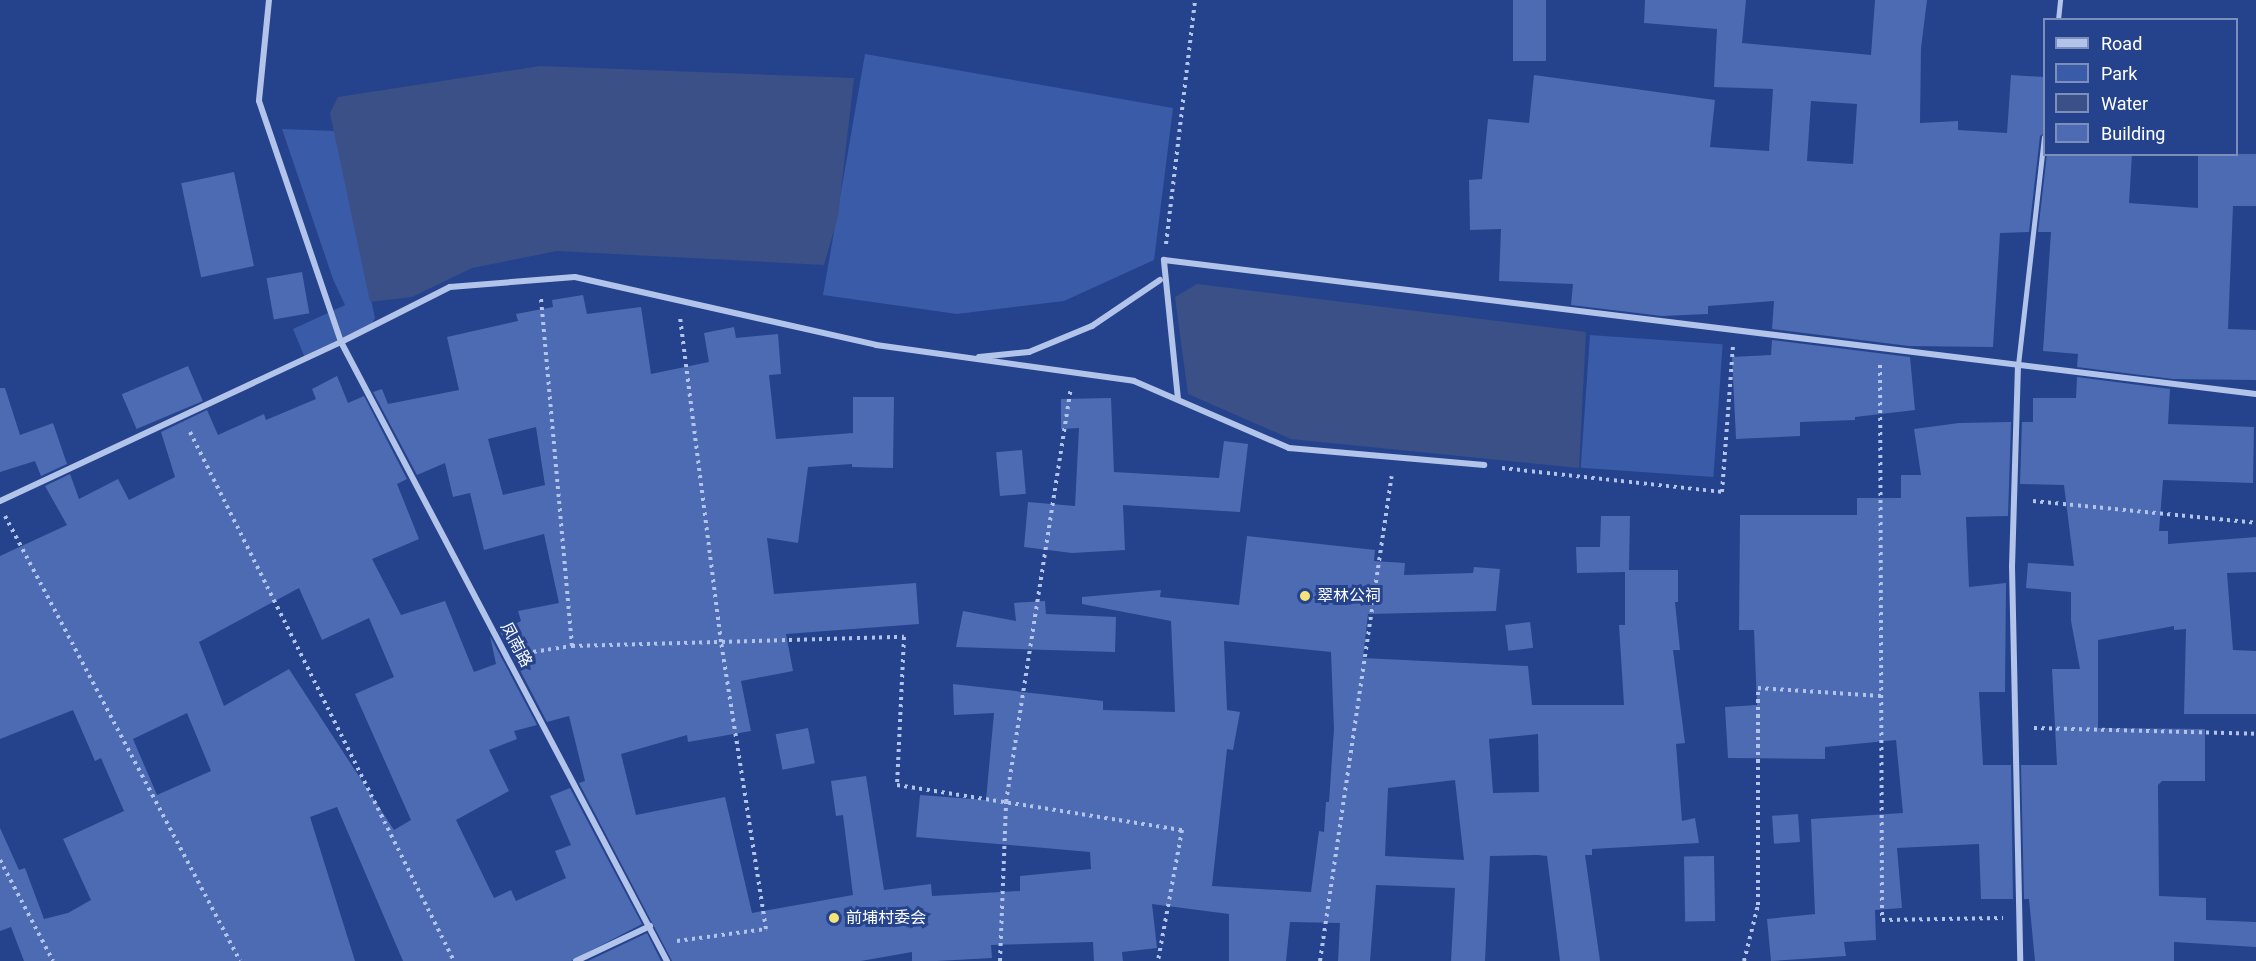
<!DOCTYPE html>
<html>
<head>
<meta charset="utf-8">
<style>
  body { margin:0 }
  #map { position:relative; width:2256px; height:961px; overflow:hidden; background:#25428c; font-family:Roboto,"Noto Sans SC",sans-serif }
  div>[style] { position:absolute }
  .green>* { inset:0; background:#395ba8; transform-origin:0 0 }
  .water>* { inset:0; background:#3b5087 }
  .building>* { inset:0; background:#4d6bb2; transform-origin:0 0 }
  .path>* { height:4px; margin-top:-2px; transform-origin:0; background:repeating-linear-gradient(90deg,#b3c4ea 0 3px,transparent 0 7.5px) }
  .service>* { height:4.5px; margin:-2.25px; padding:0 2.25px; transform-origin:2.25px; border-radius:2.25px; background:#b3c4ea }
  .minor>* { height:6px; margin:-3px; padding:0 3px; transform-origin:3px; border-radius:3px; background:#b3c4ea }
  .dots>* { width:16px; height:16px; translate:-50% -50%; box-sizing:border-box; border:3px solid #25428c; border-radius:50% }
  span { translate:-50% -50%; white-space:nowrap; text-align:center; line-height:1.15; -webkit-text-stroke:6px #25428c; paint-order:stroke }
  .poi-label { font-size:16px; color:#fff }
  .left { translate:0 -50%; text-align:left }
  .street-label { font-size:16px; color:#fff }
  .legend { position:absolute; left:2043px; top:18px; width:195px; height:138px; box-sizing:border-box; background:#25428c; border:2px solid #7c8eba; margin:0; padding:8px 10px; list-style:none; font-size:18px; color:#fff }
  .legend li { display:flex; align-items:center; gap:12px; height:30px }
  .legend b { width:30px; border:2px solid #7c8eba }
</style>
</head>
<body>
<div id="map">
  <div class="green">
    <div style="clip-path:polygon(865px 54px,1173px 108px,1154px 260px,1064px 301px,957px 314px,823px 295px)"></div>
    <div style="clip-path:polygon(282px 129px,335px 131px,375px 318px,371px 326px,305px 358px,293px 329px,345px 305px,333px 279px)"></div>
    <div style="left:1590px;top:335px;width:133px;height:133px;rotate:4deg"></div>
  </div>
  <div class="water">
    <div style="clip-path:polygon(540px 66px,854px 78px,838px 216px,824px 265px,557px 251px,472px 268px,412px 297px,370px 302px,330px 113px,338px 97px)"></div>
    <div style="clip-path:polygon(1197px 284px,1586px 332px,1579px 468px,1291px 439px,1188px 394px,1175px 297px)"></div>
  </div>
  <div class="building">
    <div style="left:1513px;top:0;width:33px;height:61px"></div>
    <div style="clip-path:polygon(evenodd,1645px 0,1746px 0,1742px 43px,1871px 55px,1875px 0,1927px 0,1921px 48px,1920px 123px,1958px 121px,1958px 130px,2007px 133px,2011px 75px,2044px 77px,2044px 133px,2040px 136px,2029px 232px,2000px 233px,1993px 347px,1909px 346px,1772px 329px,1774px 301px,1708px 306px,1708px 314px,1662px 316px,1571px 305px,1573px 284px,1499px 281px,1501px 229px,1470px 230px,1469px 180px,1482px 179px,1488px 119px,1529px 123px,1534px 75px,1715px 100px,1710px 147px,1769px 151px,1773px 89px,1714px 87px,1717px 29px,1644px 23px,1645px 0,1811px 101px,1857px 104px,1853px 164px,1807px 161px,1811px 101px)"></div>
    <div style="clip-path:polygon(2047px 154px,2132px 154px,2129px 203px,2198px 208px,2198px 154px,2256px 154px,2256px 206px,2233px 206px,2228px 329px,2256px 330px,2256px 380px,2173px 379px,2077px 367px,2078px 354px,2043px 351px,2051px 232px,2038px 232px)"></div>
    <div style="left:234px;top:172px;width:96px;height:54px;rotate:78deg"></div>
    <div style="left:302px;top:272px;width:42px;height:36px;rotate:80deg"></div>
    <div style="clip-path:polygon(evenodd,583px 295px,587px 314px,641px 307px,651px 374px,709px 362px,704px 333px,734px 327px,736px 338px,778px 334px,781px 374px,769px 375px,776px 439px,853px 433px,853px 397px,894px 397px,893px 468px,852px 467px,852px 464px,808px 467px,798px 543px,767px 538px,774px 594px,916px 583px,919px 624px,786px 634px,793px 671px,741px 681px,751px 731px,688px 742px,687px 735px,621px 754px,636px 815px,725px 797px,752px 913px,853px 895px,843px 815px,836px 816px,831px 781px,866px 776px,884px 890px,931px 884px,932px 896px,1020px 891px,1020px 876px,1091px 869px,1090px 852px,916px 837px,920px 795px,986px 800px,994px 713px,954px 715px,953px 684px,1103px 701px,1103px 710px,1175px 712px,1171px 621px,1082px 604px,1082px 597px,1161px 590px,1160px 597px,1239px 605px,1247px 536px,1375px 550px,1374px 561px,1405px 563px,1404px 575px,1473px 573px,1474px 567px,1500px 569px,1496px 611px,1368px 614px,1363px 658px,1528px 666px,1532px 705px,1624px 705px,1619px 625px,1625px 625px,1625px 572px,1577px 573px,1576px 547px,1600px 547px,1601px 516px,1630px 516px,1629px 570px,1678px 570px,1678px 602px,1675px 602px,1680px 650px,1673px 650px,1685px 743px,1676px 744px,1682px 821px,1695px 818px,1699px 843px,1592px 849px,1592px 855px,1585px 855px,1600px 961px,1560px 961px,1547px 856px,1538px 855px,1490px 856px,1485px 961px,1451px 961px,1455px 888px,1376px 885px,1370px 961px,1338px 961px,1340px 923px,1290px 922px,1286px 961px,1229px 961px,1229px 914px,1152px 904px,1157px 948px,1122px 952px,1123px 961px,1094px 961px,1093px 942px,991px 945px,992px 958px,937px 961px,912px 961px,912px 952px,861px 961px,672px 961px,579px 783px,585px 781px,569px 716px,547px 722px,500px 632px,521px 621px,518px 611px,559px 603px,544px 534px,484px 550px,470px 493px,453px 497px,445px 463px,417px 475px,373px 392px,382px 389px,388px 404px,459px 390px,447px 337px,518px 321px,516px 314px,553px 307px,552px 300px,583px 295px,536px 427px,545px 485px,503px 495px,488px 439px,536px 427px,583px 295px,1224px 641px,1331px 652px,1334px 729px,1329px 802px,1326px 802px,1324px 832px,1319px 831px,1311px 892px,1212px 886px,1227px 749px,1233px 750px,1240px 712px,1227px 710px,1224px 641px,583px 295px,1538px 734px,1539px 792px,1493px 793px,1489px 739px,1538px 734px,583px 295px,1455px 780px,1464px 860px,1385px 856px,1388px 788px,1455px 780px)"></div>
    <div style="clip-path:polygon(1772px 340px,1910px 357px,1915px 410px,1855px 417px,1855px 420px,1800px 422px,1800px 436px,1736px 439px,1732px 357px,1771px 355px)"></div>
    <div style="left:188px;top:366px;width:38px;height:72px;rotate:67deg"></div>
    <div style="clip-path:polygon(evenodd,337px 376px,348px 403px,364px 396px,407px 479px,397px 484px,419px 539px,372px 559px,401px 615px,445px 601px,474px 672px,496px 664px,490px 636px,537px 725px,514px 731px,517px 739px,489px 750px,509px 791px,456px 820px,494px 898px,511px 890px,516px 901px,566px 878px,555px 851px,571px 845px,550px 796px,570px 788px,642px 924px,571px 961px,403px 961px,337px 807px,310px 817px,355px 961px,24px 961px,11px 927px,0 931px,0 828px,19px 870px,25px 868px,44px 919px,68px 913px,91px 900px,63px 839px,124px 811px,101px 758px,95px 761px,73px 710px,0 739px,0 556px,67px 525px,45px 486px,70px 474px,79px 499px,118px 479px,129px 500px,175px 477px,161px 432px,207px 410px,218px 435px,264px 414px,266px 420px,316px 399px,312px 389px,337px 376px,299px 588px,322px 640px,369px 618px,394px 677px,355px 694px,411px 820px,394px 830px,289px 669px,224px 706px,199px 642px,299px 588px,337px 376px,187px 713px,211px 771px,157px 795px,133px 739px,187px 713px)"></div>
    <div style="clip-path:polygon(2077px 377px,2170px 389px,2168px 424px,2254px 427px,2253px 483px,2163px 480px,2159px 531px,2168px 531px,2168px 544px,2256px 537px,2256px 572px,2227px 573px,2233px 650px,2256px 651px,2256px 714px,2184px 714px,2186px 629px,2174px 630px,2174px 626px,2098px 640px,2098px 728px,2205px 729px,2205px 781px,2162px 781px,2158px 785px,2159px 896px,2206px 898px,2206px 920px,2256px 922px,2256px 947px,2174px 942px,2174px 961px,2035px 961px,2029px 899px,2024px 899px,2021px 765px,2057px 765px,2052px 669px,2080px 669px,2071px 621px,2071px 592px,2026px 588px,2028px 563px,2074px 566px,2064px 485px,2020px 484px,2022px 422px,2033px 422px,2033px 398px,2076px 398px)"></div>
    <div style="clip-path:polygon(0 388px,5px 388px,20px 435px,53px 423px,67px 464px,41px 476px,35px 461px,0 472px)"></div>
    <div style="clip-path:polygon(1111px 398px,1114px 472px,1219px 478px,1224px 441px,1248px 444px,1240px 512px,1123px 505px,1125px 550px,1072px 553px,1024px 547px,1028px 502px,1075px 506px,1079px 428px,1061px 429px,1061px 399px)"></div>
    <div style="clip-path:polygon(2011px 422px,2008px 516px,1966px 517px,1969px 587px,2006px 583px,2005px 692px,1979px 692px,1983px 765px,2011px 765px,2013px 899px,1981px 899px,1979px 844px,1897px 848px,1902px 908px,1875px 910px,1876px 940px,1844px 942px,1846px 956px,1771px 961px,1767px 919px,1815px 914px,1811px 819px,1903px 813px,1896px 740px,1825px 747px,1825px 759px,1728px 758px,1725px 707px,1757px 705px,1754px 630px,1739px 630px,1740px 515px,1857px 515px,1857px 498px,1901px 498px,1901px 475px,1921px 475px,1914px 429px,1959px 423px)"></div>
    <div style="left:1022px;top:450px;width:44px;height:26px;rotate:85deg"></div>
    <div style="clip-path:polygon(1045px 601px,1046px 614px,1116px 617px,1115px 652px,956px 647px,963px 611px,1016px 621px,1014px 603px)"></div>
    <div style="left:1530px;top:622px;width:26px;height:25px;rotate:83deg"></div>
    <div style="left:808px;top:728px;width:36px;height:33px;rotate:79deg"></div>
    <div style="left:1798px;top:814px;width:28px;height:26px;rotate:86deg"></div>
    <div style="left:1714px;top:856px;width:65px;height:30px;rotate:89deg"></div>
    <div style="clip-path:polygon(647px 933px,661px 961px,588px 961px)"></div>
  </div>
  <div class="path">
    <div style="left:1166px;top:244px;width:246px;rotate:-83.2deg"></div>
    <div style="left:1880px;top:365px;width:555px;rotate:89.79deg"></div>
    <div style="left:1882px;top:920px;width:121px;rotate:-0.9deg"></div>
    <div style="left:190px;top:432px;width:591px;rotate:63.48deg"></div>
    <div style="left:1502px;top:468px;width:221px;rotate:6.2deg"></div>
    <div style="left:1722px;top:492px;width:146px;rotate:-85.7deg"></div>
    <div style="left:2033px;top:501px;width:224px;rotate:5.6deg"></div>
    <div style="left:5px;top:516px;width:503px;rotate:62.16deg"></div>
    <div style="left:572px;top:646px;width:332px;rotate:-1.6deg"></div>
    <div style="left:904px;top:637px;width:148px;rotate:92.7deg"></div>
    <div style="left:897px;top:785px;width:289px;rotate:9deg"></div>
    <div style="left:1182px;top:830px;width:133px;rotate:100.4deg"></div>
    <div style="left:526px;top:653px;width:47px;rotate:-8.7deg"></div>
    <div style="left:572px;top:646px;width:350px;rotate:-95.1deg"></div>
    <div style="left:2034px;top:728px;width:222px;rotate:1.5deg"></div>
    <div style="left:0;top:860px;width:114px;rotate:62.3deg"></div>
    <div style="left:677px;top:941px;width:90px;rotate:-7.7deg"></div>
    <div style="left:766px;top:929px;width:291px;rotate:-98.9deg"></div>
    <div style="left:721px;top:642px;width:326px;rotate:-97.2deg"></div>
    <div style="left:1000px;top:961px;width:159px;rotate:-87.8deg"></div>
    <div style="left:1006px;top:802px;width:416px;rotate:-81.1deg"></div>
    <div style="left:1320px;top:961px;width:490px;rotate:-81.6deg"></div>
    <div style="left:1744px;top:961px;width:58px;rotate:-76deg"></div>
    <div style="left:1758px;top:905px;width:217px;rotate:-90deg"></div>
    <div style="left:1758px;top:688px;width:123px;rotate:3.7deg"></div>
  </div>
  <div class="service">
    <div style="left:2058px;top:20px;width:20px;rotate:-84deg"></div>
    <div style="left:2018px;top:365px;width:229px;rotate:-83.5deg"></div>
  </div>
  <div class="minor">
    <div style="left:269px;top:0;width:101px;rotate:95.7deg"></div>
    <div style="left:259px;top:101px;width:255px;rotate:71.2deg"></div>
    <div style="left:341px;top:342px;width:700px;rotate:62.23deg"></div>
    <div style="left:979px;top:357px;width:50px;rotate:-5.7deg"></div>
    <div style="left:1029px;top:352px;width:68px;rotate:-22.4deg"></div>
    <div style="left:1092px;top:326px;width:82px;rotate:-34.1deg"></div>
    <div style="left:2018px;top:365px;width:201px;rotate:91.7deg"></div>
    <div style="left:2012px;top:566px;width:395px;rotate:88.8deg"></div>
    <div style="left:1178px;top:399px;width:140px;rotate:-95.8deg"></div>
    <div style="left:1164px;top:260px;width:1100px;rotate:7deg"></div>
    <div style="left:0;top:501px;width:376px;rotate:-25deg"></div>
    <div style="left:341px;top:342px;width:122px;rotate:-26.8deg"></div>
    <div style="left:450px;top:287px;width:125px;rotate:-4.6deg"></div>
    <div style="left:575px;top:277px;width:309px;rotate:12.7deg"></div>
    <div style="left:876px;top:345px;width:260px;rotate:7.9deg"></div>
    <div style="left:1134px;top:381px;width:169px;rotate:23.4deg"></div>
    <div style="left:1289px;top:448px;width:196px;rotate:5deg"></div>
    <div style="left:576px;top:961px;width:82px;rotate:-25.3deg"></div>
  </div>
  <div class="dots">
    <div style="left:1305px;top:596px;background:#f4e377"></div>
    <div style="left:834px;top:918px;background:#f4e377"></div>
  </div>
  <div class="poi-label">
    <span class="left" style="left:1317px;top:596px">翠林公祠</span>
    <span class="left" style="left:846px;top:918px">前埔村委会</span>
  </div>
  <div class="street-label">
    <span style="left:516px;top:645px;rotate:62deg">凤南路</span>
  </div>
  <ul class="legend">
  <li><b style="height:8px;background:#b3c4ea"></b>Road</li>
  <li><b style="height:16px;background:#395ba8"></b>Park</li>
  <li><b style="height:16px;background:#3b5087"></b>Water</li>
  <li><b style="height:16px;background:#4d6bb2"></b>Building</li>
  </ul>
</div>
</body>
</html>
